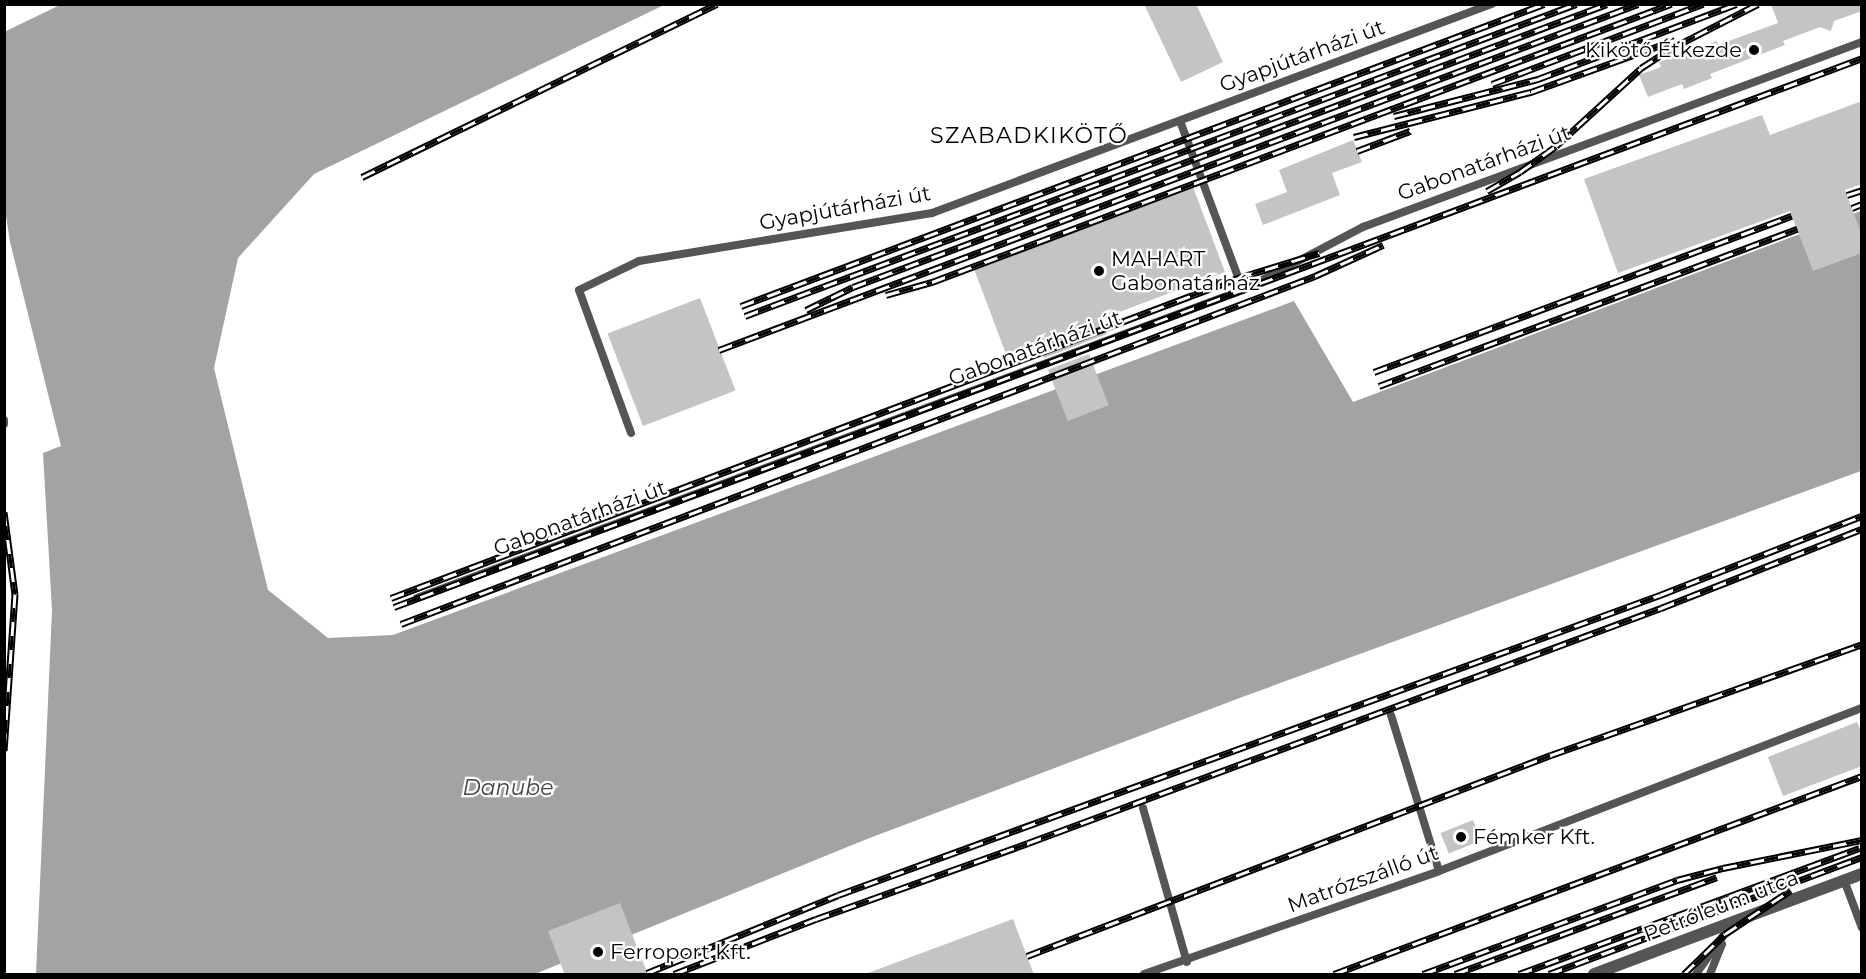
<!DOCTYPE html>
<html>
<head>
<meta charset="utf-8">
<style>
  body { margin:0 }
  #map { position:relative; width:1866px; height:979px; overflow:hidden; background:#fff; font-family:Montserrat,sans-serif }
  div>[style] { position:absolute }
  .water>* { inset:0; background:#a3a3a3 }
  .building>* { inset:0; background:#c4c4c4; transform-origin:0 0 }
  .lane>* { height:8px; margin:-4px; padding:0 4px; transform-origin:4px; border-radius:4px; background:#555 }
  .street>* { height:12px; margin:-6px; padding:0 6px; transform-origin:6px; border-radius:6px; background:#555 }
  .rail>* { height:7px; margin-top:-3.5px; transform-origin:0; background:repeating-linear-gradient(90deg,#fff 0 14px,#000 0 28px); box-sizing:border-box; border-block:2px solid #000 }
  .dots>* { width:16px; height:16px; translate:-50% -50%; box-sizing:border-box; border:3px solid #fff; border-radius:50% }
  span { translate:-50% -50%; white-space:nowrap; text-align:center; line-height:1.15; -webkit-text-stroke:4.5px #fff; paint-order:stroke }
  .poi-label { font-size:21px; color:#000 }
  .right { translate:-100% -50%; text-align:right }
  .left { translate:0 -50%; text-align:left }
  .street-label { font-size:21px; color:#000 }
  .neighbourhood-label { font-size:22px; color:#000; letter-spacing:1.5px }
  .water-label { font-size:22px; color:#444; font-style:italic }
  .frame { position:absolute; inset:0; border:6px solid #000; pointer-events:none }
</style>
</head>
<body>
<div id="map">
  <div class="water">
    <div style="clip-path:polygon(62px 4px,664px 5px,314px 174px,238px 258px,214px 368px,268px 590px,328px 638px,393px 635px,1294px 301px,1353px 402px,1861px 211px,1861px 471px,1245px 696px,867px 839px,535px 974px,36px 974px,52px 610px,43px 453px,61px 446px,10px 242px,5px 209px,4px 32px)"></div>
  </div>
  <div class="building">
    <div style="clip-path:polygon(1144px 4px,1196px 4px,1223px 62px,1181px 82px)"></div>
    <div style="clip-path:polygon(1771px 4px,1862px 4px,1862px 11px,1834px 21px,1831px 31px,1820px 27px,1783px 41px,1785px 45px,1710px 74px,1712px 78px,1684px 89px,1682px 84px,1648px 97px,1639px 75px,1661px 67px,1659px 62px,1717px 41px,1718px 45px,1778px 23px)"></div>
    <div style="clip-path:polygon(1862px 101px,1862px 184px,1845px 190px,1862px 235px,1862px 253px,1813px 271px,1790px 211px,1618px 273px,1584px 179px,1762px 115px,1770px 135px)"></div>
    <div style="clip-path:polygon(1353px 140px,1362px 162px,1332px 173px,1340px 195px,1263px 225px,1255px 204px,1287px 192px,1279px 170px)"></div>
    <div style="clip-path:polygon(1193px 187px,1225px 272px,1101px 319px,1107px 334px,1044px 358px,1038px 343px,1006px 354px,974px 269px)"></div>
    <div style="left:700px;top:298px;width:99px;height:99px;rotate:69deg"></div>
    <div style="left:1089px;top:354px;width:55px;height:44px;rotate:69deg"></div>
    <div style="clip-path:polygon(1857px 722px,1862px 734px,1862px 766px,1783px 796px,1768px 757px)"></div>
    <div style="left:1473px;top:820px;width:22px;height:35px;rotate:68deg"></div>
    <div style="clip-path:polygon(620px 903px,648px 975px,565px 975px,548px 931px)"></div>
    <div style="clip-path:polygon(1013px 919px,1034px 975px,868px 975px,868px 973px)"></div>
  </div>
  <div class="lane">
    <div style="left:1180px;top:121px;width:180px;rotate:69.6deg"></div>
    <div style="left:4px;top:420px;width:4px;rotate:90deg"></div>
    <div style="left:631px;top:433px;width:152px;rotate:-110deg"></div>
    <div style="left:579px;top:290px;width:67px;rotate:-25.8deg"></div>
    <div style="left:639px;top:261px;width:297px;rotate:-9.3deg"></div>
    <div style="left:932px;top:213px;width:598px;rotate:-20.47deg"></div>
    <div style="left:417px;top:598px;width:882px;rotate:-20.45deg"></div>
    <div style="left:1243px;top:290px;width:136px;rotate:-27.7deg"></div>
    <div style="left:1363px;top:227px;width:532px;rotate:-20.34deg"></div>
    <div style="left:1391px;top:715px;width:163px;rotate:72.9deg"></div>
    <div style="left:1143px;top:808px;width:160px;rotate:74.1deg"></div>
    <div style="left:1844px;top:880px;width:51px;rotate:69.4deg"></div>
    <div style="left:1144px;top:974px;width:312px;rotate:-19.2deg"></div>
    <div style="left:1439px;top:871px;width:453px;rotate:-21.1deg"></div>
    <div style="left:1696px;top:974px;width:64px;rotate:-54.6deg"></div>
    <div style="left:1710px;top:974px;width:32px;rotate:-68deg"></div>
  </div>
  <div class="street">
    <div style="left:1594px;top:974px;width:286px;rotate:-20.5deg"></div>
  </div>
  <div class="rail">
    <div style="left:1492px;top:84px;width:226px;rotate:-20.8deg"></div>
    <div style="left:1394px;top:116px;width:149px;rotate:-14.4deg"></div>
    <div style="left:1538px;top:79px;width:212px;rotate:-20.7deg"></div>
    <div style="left:1354px;top:137px;width:183px;rotate:-14.3deg"></div>
    <div style="left:1531px;top:92px;width:153px;rotate:-19.9deg"></div>
    <div style="left:1357px;top:151px;width:57px;rotate:-20.7deg"></div>
    <div style="left:362px;top:177px;width:395px;rotate:-26deg"></div>
    <div style="left:1487px;top:191px;width:38px;rotate:-30deg"></div>
    <div style="left:1520px;top:172px;width:44px;rotate:-35.8deg"></div>
    <div style="left:1556px;top:146px;width:115px;rotate:-42.5deg"></div>
    <div style="left:1641px;top:68px;width:35px;rotate:-33deg"></div>
    <div style="left:1670px;top:49px;width:99px;rotate:-27.1deg"></div>
    <div style="left:1847px;top:195px;width:16px;rotate:-18deg"></div>
    <div style="left:1852px;top:208px;width:11px;rotate:-22deg"></div>
    <div style="left:886px;top:295px;width:48px;rotate:-15.8deg"></div>
    <div style="left:932px;top:282px;width:790px;rotate:-20.62deg"></div>
    <div style="left:741px;top:306px;width:858px;rotate:-20.61deg"></div>
    <div style="left:806px;top:310px;width:52px;rotate:-26.1deg"></div>
    <div style="left:853px;top:287px;width:805px;rotate:-20.57deg"></div>
    <div style="left:745px;top:316px;width:888px;rotate:-20.58deg"></div>
    <div style="left:719px;top:350px;width:982px;rotate:-20.63deg"></div>
    <div style="left:1374px;top:372px;width:446px;rotate:-20.5deg"></div>
    <div style="left:1379px;top:386px;width:447px;rotate:-20.6deg"></div>
    <div style="left:4px;top:512px;width:83px;rotate:82.4deg"></div>
    <div style="left:15px;top:594px;width:157px;rotate:94deg"></div>
    <div style="left:391px;top:598px;width:905px;rotate:-20.7deg"></div>
    <div style="left:1238px;top:278px;width:85px;rotate:-17.2deg"></div>
    <div style="left:394px;top:607px;width:1567px;rotate:-20.5deg"></div>
    <div style="left:401px;top:624px;width:978px;rotate:-20.84deg"></div>
    <div style="left:1315px;top:276px;width:75px;rotate:-24.5deg"></div>
    <div style="left:1027px;top:956px;width:561px;rotate:-20.99deg"></div>
    <div style="left:1551px;top:755px;width:330px;rotate:-19.6deg"></div>
    <div style="left:647px;top:973px;width:206px;rotate:-22.2deg"></div>
    <div style="left:838px;top:895px;width:875px;rotate:-20.05deg"></div>
    <div style="left:1660px;top:595px;width:217px;rotate:-21.4deg"></div>
    <div style="left:674px;top:974px;width:152px;rotate:-21.2deg"></div>
    <div style="left:816px;top:919px;width:225px;rotate:-19.7deg"></div>
    <div style="left:1028px;top:843px;width:675px;rotate:-20.37deg"></div>
    <div style="left:1661px;top:608px;width:216px;rotate:-21.5deg"></div>
    <div style="left:1334px;top:974px;width:564px;rotate:-20.56deg"></div>
    <div style="left:1423px;top:974px;width:271px;rotate:-20.3deg"></div>
    <div style="left:1677px;top:880px;width:48px;rotate:-14.6deg"></div>
    <div style="left:1723px;top:868px;width:142px;rotate:-11.4deg"></div>
    <div style="left:1455px;top:974px;width:279px;rotate:-20.3deg"></div>
    <div style="left:1519px;top:974px;width:363px;rotate:-20.3deg"></div>
    <div style="left:1549px;top:974px;width:334px;rotate:-20.5deg"></div>
    <div style="left:1684px;top:974px;width:57px;rotate:-44.3deg"></div>
    <div style="left:1725px;top:934px;width:79px;rotate:-33.7deg"></div>
  </div>
  <div class="dots">
    <div style="left:1754px;top:50px;background:#000"></div>
    <div style="left:1099px;top:271px;background:#000"></div>
    <div style="left:1461px;top:837px;background:#000"></div>
    <div style="left:598px;top:952px;background:#000"></div>
  </div>
  <div class="poi-label">
    <span class="right" style="left:1742px;top:50px">Kikötő Étkezde</span>
    <span class="left" style="left:1111px;top:271px">MAHART<br>Gabonatárház</span>
    <span class="left" style="left:1473px;top:837px">Fémker Kft.</span>
    <span class="left" style="left:610px;top:952px">Ferroport Kft.</span>
  </div>
  <div class="street-label">
    <span style="left:1302px;top:56px;rotate:-20deg">Gyapjútárházi út</span>
    <span style="left:1484px;top:163px;rotate:-20deg">Gabonatárházi út</span>
    <span style="left:845px;top:208px;rotate:-10deg">Gyapjútárházi út</span>
    <span style="left:1035px;top:348px;rotate:-20deg">Gabonatárházi út</span>
    <span style="left:580px;top:518px;rotate:-20deg">Gabonatárházi út</span>
    <span style="left:1363px;top:879px;rotate:-20deg">Matrózszálló út</span>
    <span style="left:1721px;top:906px;rotate:-21deg">Petróleum utca</span>
  </div>
  <div class="neighbourhood-label">
    <span style="left:1029px;top:136px">SZABADKIKÖTŐ</span>
  </div>
  <div class="water-label">
    <span style="left:508px;top:788px">Danube</span>
  </div>
  <div class="frame"></div>
</div>
</body>
</html>
